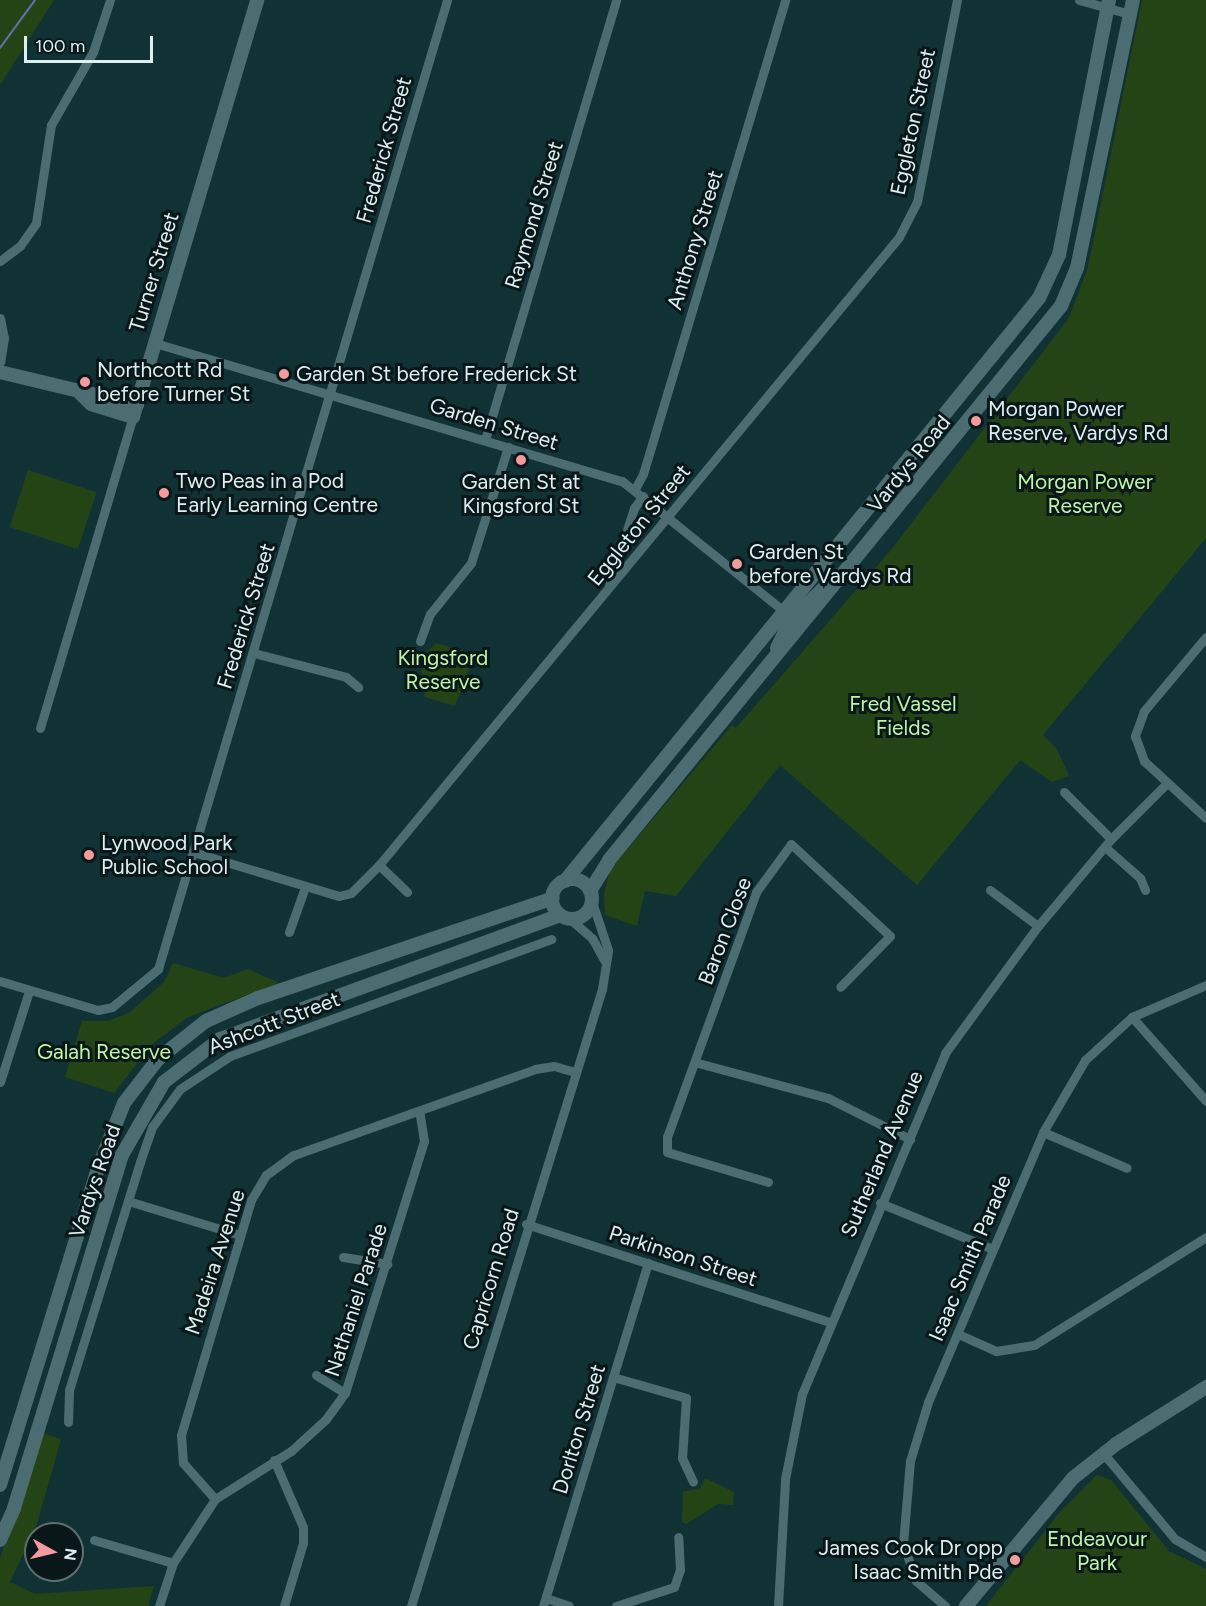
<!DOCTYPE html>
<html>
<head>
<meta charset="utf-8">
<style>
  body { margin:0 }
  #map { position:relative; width:1206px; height:1606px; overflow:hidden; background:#113235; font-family:Figtree,sans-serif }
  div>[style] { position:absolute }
  .green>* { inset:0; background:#254416; transform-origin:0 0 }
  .stream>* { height:2px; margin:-1px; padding:0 1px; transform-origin:1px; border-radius:1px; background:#6470a8 }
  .street>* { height:9px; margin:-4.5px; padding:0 4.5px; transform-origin:4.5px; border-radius:4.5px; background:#4b6c70 }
  .secondary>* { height:14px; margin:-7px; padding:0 7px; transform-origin:7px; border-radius:7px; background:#4b6c70 }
  .secondary>.ring { margin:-7px; padding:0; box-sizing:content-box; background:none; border:14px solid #4b6c70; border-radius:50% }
  .dots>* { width:16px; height:16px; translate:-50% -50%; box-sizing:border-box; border:3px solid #0a1719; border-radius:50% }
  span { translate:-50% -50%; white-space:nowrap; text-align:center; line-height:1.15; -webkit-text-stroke:6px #0a1719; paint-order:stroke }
  .street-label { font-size:21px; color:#ddeff1 }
  .poi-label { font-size:21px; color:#ddeff1 }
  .left { translate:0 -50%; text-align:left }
  .right { translate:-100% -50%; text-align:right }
  .park-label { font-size:21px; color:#bef5a6 }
  .north { position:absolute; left:24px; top:1522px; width:60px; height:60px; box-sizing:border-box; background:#0a1719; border:2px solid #5e6d6f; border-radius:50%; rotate:98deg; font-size:16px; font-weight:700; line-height:24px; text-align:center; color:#ddeff1 }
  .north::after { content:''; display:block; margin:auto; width:21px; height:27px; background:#f49b9f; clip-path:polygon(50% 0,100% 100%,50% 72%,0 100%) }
  .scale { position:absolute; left:24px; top:36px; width:129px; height:27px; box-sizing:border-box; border:3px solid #ddeff1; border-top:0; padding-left:8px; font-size:18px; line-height:21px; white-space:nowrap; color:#ddeff1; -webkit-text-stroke:4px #0a1719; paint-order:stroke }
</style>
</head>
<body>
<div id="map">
  <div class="green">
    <div style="clip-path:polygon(0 0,54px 0,0 85px)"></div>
    <div style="clip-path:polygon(1142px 0,1206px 0,1206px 538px,1043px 735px,1057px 749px,1069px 776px,1052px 782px,1020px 760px,917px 885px,780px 765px,676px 896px,645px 891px,637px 926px,605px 915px,604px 893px,610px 870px,732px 725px,736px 728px,891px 550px,1069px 318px,1088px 267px)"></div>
    <div style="left:28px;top:470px;width:72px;height:60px;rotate:18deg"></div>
    <div style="clip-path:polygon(436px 643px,475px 654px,455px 706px,425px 697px,420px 659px)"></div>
    <div style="clip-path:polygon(173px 963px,224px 978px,248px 969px,279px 983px,188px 1017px,151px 1045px,114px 1093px,65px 1077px,82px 1021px,107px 1021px,129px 1013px,164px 982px)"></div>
    <div style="clip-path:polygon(42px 1433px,61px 1439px,36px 1527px,10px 1582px,35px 1594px,154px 1586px,148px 1606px,0 1606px,0 1558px)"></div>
    <div style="clip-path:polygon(1097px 1475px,1111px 1480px,1169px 1551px,1206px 1569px,1206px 1606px,986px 1606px,1060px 1512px)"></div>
    <div style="clip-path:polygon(705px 1478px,734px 1492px,733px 1505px,718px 1504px,686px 1524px,682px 1522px,683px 1492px,700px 1488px)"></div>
  </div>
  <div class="stream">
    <div style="left:0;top:48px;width:59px;rotate:-53.9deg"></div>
  </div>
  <div class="street">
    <div style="left:1079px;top:0;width:53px;rotate:15.4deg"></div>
    <div style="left:0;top:261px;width:25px;rotate:-37deg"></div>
    <div style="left:20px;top:246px;width:28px;rotate:-55deg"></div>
    <div style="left:36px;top:223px;width:99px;rotate:-81.3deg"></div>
    <div style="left:51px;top:125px;width:84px;rotate:-60.1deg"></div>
    <div style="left:93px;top:52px;width:55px;rotate:-71.9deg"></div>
    <div style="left:0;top:318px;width:20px;rotate:79deg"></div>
    <div style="left:4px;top:338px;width:24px;rotate:99deg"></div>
    <div style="left:155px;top:343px;width:487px;rotate:16.5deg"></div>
    <div style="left:622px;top:481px;width:209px;rotate:38.8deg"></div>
    <div style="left:485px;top:440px;width:459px;rotate:-73.4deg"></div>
    <div style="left:635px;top:489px;width:17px;rotate:-62deg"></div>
    <div style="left:643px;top:474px;width:495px;rotate:-73.3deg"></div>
    <div style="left:609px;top:586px;width:82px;rotate:-72.2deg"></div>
    <div style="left:634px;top:508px;width:15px;rotate:-53deg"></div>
    <div style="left:1206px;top:637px;width:97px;rotate:130deg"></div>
    <div style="left:1144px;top:711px;width:27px;rotate:110deg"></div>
    <div style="left:1135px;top:736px;width:27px;rotate:70deg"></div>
    <div style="left:1144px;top:761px;width:84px;rotate:42.6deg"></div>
    <div style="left:420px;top:641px;width:29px;rotate:-70deg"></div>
    <div style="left:430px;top:614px;width:65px;rotate:-51.2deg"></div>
    <div style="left:471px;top:563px;width:122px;rotate:-72.3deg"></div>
    <div style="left:254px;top:653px;width:95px;rotate:14.6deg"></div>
    <div style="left:346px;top:677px;width:16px;rotate:40deg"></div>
    <div style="left:40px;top:728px;width:325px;rotate:-73.4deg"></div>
    <div style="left:1064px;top:792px;width:66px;rotate:45deg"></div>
    <div style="left:1105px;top:847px;width:47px;rotate:41.5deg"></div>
    <div style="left:1140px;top:878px;width:13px;rotate:67deg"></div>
    <div style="left:193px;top:852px;width:152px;rotate:16.8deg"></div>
    <div style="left:339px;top:896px;width:12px;rotate:-14deg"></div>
    <div style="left:351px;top:893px;width:40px;rotate:-45deg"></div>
    <div style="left:379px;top:865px;width:815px;rotate:-50.37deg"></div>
    <div style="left:899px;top:237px;width:39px;rotate:-63deg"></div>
    <div style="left:917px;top:202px;width:206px;rotate:-78.8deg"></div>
    <div style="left:379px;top:865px;width:39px;rotate:44deg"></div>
    <div style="left:990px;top:890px;width:60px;rotate:36.9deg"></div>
    <div style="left:570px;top:919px;width:29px;rotate:41deg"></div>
    <div style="left:592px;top:938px;width:29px;rotate:61deg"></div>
    <div style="left:289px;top:932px;width:48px;rotate:-70.4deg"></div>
    <div style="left:0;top:981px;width:102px;rotate:16.5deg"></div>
    <div style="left:98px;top:1010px;width:14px;rotate:-12deg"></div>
    <div style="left:112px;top:1007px;width:60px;rotate:-39.6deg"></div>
    <div style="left:158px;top:969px;width:1011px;rotate:-73.39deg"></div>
    <div style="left:1132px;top:1017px;width:112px;rotate:48.6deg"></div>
    <div style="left:698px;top:1063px;width:135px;rotate:15.1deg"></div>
    <div style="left:828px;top:1098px;width:92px;rotate:26.6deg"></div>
    <div style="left:0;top:1082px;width:96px;rotate:-72.3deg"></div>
    <div style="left:1043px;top:1132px;width:91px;rotate:23.2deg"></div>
    <div style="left:768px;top:1182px;width:105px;rotate:-163.5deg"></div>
    <div style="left:667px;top:1152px;width:15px;rotate:-90deg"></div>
    <div style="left:667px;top:1137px;width:261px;rotate:-70deg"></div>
    <div style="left:756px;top:892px;width:59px;rotate:-53.9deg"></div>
    <div style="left:791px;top:844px;width:135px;rotate:42.9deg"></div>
    <div style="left:890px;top:936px;width:71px;rotate:134.4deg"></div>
    <div style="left:128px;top:1201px;width:117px;rotate:16.9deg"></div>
    <div style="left:880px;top:1203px;width:122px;rotate:22.2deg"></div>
    <div style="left:526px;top:1224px;width:319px;rotate:17.9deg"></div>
    <div style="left:343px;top:1257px;width:45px;rotate:9deg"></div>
    <div style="left:958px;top:1334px;width:42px;rotate:24.1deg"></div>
    <div style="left:996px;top:1351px;width:38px;rotate:-9deg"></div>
    <div style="left:1034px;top:1345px;width:203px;rotate:-32.1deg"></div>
    <div style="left:316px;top:1375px;width:34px;rotate:32deg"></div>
    <div style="left:613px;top:1377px;width:76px;rotate:16deg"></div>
    <div style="left:686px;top:1398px;width:60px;rotate:93.8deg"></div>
    <div style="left:682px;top:1458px;width:26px;rotate:65deg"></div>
    <div style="left:68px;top:1422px;width:32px;rotate:-88deg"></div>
    <div style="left:69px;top:1390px;width:239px;rotate:-72.7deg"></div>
    <div style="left:140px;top:1162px;width:37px;rotate:-71deg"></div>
    <div style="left:152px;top:1127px;width:47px;rotate:-53.6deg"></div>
    <div style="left:180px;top:1089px;width:60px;rotate:-33.4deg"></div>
    <div style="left:230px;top:1056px;width:342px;rotate:-20deg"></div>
    <div style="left:1103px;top:1453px;width:112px;rotate:50.1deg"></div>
    <div style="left:1175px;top:1539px;width:36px;rotate:30deg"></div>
    <div style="left:274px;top:1460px;width:73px;rotate:66.6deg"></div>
    <div style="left:303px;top:1527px;width:16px;rotate:90deg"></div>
    <div style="left:303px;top:1543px;width:66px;rotate:106.8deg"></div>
    <div style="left:215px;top:1499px;width:48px;rotate:-131.6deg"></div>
    <div style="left:183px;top:1463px;width:28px;rotate:-94deg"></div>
    <div style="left:181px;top:1435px;width:245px;rotate:-73.4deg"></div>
    <div style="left:251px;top:1200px;width:29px;rotate:-59deg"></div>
    <div style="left:266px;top:1175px;width:34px;rotate:-36deg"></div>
    <div style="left:294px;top:1155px;width:256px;rotate:-19.6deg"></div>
    <div style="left:535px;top:1069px;width:19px;rotate:-9deg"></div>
    <div style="left:554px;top:1066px;width:22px;rotate:16deg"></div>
    <div style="left:94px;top:1540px;width:82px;rotate:16.2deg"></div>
    <div style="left:546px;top:1598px;width:24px;rotate:19deg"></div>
    <div style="left:159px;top:1606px;width:45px;rotate:-72deg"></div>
    <div style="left:173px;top:1563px;width:77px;rotate:-56.7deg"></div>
    <div style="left:215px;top:1499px;width:90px;rotate:-32.3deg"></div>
    <div style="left:291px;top:1451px;width:47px;rotate:-42.4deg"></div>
    <div style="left:326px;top:1419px;width:32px;rotate:-54deg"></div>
    <div style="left:345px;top:1393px;width:264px;rotate:-72.6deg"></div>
    <div style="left:424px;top:1141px;width:30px;rotate:-99deg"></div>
    <div style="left:411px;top:1606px;width:646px;rotate:-72.8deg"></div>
    <div style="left:602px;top:989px;width:39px;rotate:-81deg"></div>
    <div style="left:608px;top:950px;width:51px;rotate:-108.4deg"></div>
    <div style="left:543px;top:1606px;width:359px;rotate:-73deg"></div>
    <div style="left:616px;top:1606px;width:61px;rotate:-18.1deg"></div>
    <div style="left:674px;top:1587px;width:18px;rotate:-71deg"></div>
    <div style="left:680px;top:1570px;width:33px;rotate:-93deg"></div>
    <div style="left:778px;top:1606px;width:127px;rotate:-86.8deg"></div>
    <div style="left:785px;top:1479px;width:87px;rotate:-78.7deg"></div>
    <div style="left:802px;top:1394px;width:370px;rotate:-67.2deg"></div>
    <div style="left:945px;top:1053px;width:157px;rotate:-53.8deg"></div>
    <div style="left:1038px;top:926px;width:114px;rotate:-50deg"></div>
    <div style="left:1111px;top:839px;width:78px;rotate:-45deg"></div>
    <div style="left:945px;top:1606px;width:38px;rotate:-139deg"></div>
    <div style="left:916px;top:1581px;width:39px;rotate:-109deg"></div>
    <div style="left:903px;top:1544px;width:83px;rotate:-85.2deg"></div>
    <div style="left:910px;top:1461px;width:62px;rotate:-73deg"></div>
    <div style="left:928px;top:1402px;width:293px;rotate:-66.9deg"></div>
    <div style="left:1043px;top:1132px;width:83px;rotate:-59.7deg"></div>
    <div style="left:1085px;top:1060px;width:64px;rotate:-42.5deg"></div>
    <div style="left:1132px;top:1017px;width:81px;rotate:-23.4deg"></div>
  </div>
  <div class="secondary">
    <div style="left:0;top:372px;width:141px;rotate:13.5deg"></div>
    <div style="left:81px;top:394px;width:14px;rotate:45deg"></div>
    <div style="left:91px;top:404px;width:44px;rotate:17.2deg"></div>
    <div style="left:133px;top:417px;width:435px;rotate:-73.4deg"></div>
    <div style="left:785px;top:612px;width:12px;rotate:9deg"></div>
    <div style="left:797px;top:614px;width:42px;rotate:-44deg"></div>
    <div style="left:777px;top:648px;width:28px;rotate:-64deg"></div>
    <div style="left:789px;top:623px;width:12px;rotate:-110deg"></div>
    <div class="ring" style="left:552px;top:879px;width:26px;height:26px"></div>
    <div style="left:565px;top:881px;width:751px;rotate:-50.89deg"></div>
    <div style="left:1039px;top:298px;width:47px;rotate:-65.1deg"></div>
    <div style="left:1059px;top:255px;width:260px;rotate:-78.9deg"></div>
    <div style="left:590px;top:891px;width:36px;rotate:-58deg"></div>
    <div style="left:609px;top:860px;width:715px;rotate:-50.79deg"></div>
    <div style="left:1061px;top:306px;width:41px;rotate:-67.2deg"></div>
    <div style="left:1077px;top:268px;width:274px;rotate:-78.2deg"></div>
    <div style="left:0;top:1485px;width:329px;rotate:-72.8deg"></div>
    <div style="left:97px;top:1171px;width:73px;rotate:-68.3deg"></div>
    <div style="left:124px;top:1103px;width:56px;rotate:-52.3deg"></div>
    <div style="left:158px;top:1059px;width:61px;rotate:-38.4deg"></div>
    <div style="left:206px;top:1021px;width:57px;rotate:-23.9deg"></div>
    <div style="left:258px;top:998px;width:311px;rotate:-18.7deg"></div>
    <div style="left:0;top:1540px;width:35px;rotate:-66deg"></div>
    <div style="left:14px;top:1508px;width:369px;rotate:-73deg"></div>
    <div style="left:122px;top:1155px;width:84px;rotate:-60.1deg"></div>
    <div style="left:164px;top:1082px;width:71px;rotate:-37.5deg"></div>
    <div style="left:220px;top:1039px;width:362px;rotate:-20deg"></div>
    <div style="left:966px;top:1606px;width:167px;rotate:-50.1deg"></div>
    <div style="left:1073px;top:1478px;width:55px;rotate:-38.3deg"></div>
    <div style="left:1116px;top:1444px;width:107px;rotate:-32.3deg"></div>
  </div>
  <div class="dots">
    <div style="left:284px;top:374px;background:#f49b9f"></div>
    <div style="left:85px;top:382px;background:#f49b9f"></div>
    <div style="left:976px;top:421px;background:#f49b9f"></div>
    <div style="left:521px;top:460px;background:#f49b9f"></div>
    <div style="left:164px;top:493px;background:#f49b9f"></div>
    <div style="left:737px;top:564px;background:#f49b9f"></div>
    <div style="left:89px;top:855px;background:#f49b9f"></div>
    <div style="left:1015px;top:1560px;background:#f49b9f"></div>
  </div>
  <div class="street-label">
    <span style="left:913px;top:122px;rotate:-78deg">Eggleton Street</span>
    <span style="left:384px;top:150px;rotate:-74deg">Frederick Street</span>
    <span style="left:534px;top:215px;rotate:-73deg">Raymond Street</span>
    <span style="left:695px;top:240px;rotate:-73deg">Anthony Street</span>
    <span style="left:154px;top:272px;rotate:-73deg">Turner Street</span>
    <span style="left:494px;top:424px;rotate:17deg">Garden Street</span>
    <span style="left:909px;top:464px;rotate:-51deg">Vardys Road</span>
    <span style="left:639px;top:525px;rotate:-51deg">Eggleton Street</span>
    <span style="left:246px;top:616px;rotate:-73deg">Frederick Street</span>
    <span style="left:725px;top:931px;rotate:-69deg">Baron Close</span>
    <span style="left:274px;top:1023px;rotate:-21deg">Ashcott Street</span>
    <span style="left:882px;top:1154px;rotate:-67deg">Sutherland Avenue</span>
    <span style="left:95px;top:1181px;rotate:-71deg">Vardys Road</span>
    <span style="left:683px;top:1256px;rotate:18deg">Parkinson Street</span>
    <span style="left:970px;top:1258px;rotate:-67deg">Isaac Smith Parade</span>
    <span style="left:215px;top:1262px;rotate:-72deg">Madeira Avenue</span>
    <span style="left:491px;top:1279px;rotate:-73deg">Capricorn Road</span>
    <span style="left:356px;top:1300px;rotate:-72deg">Nathaniel Parade</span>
    <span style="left:579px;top:1429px;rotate:-73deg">Dorlton Street</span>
  </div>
  <div class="poi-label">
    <span class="left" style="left:97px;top:382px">Northcott Rd<br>before Turner St</span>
    <span class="left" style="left:296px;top:374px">Garden St before Frederick St</span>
    <span class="left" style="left:988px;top:421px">Morgan Power<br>Reserve, Vardys Rd</span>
    <span class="left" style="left:176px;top:493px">Two Peas in a Pod<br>Early Learning Centre</span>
    <span style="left:521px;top:494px">Garden St at<br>Kingsford St</span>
    <span class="left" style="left:749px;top:564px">Garden St<br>before Vardys Rd</span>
    <span class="left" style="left:101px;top:855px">Lynwood Park<br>Public School</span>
    <span class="right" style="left:1003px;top:1560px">James Cook Dr opp<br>Isaac Smith Pde</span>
  </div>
  <div class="park-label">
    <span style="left:1085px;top:494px">Morgan Power<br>Reserve</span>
    <span style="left:443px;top:670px">Kingsford<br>Reserve</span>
    <span style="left:903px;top:716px">Fred Vassel<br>Fields</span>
    <span style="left:104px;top:1052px">Galah Reserve</span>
    <span style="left:1097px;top:1551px">Endeavour<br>Park</span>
  </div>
  <div class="north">N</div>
  <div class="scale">100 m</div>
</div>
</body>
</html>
